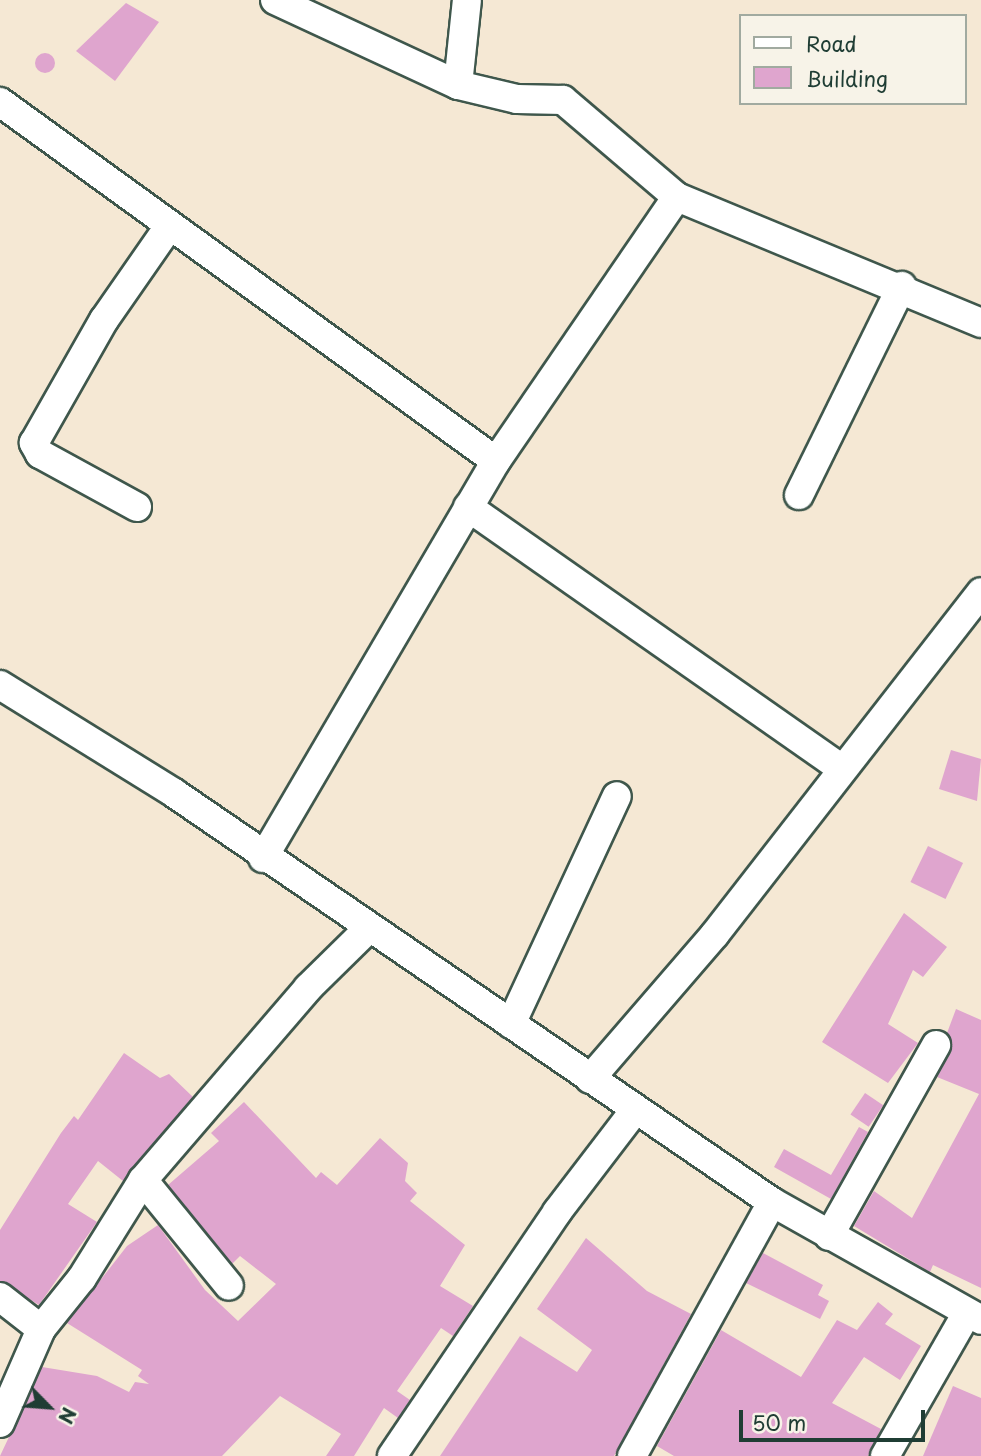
<!DOCTYPE html>
<html>
<head>
<meta charset="utf-8">
<style>
  body { margin:0 }
  #map { position:relative; width:981px; height:1456px; overflow:hidden; background:#f5e8d4; font-family:"Playpen Sans",sans-serif }
  div>[style] { position:absolute }
  .building>* { inset:0; background:#dfa5ce; transform-origin:0 0 }
  .round { border-radius:50% }
  .roads { filter:drop-shadow(2px 0 #3f574c) drop-shadow(-2px 0 #3f574c) drop-shadow(0 2px #3f574c) drop-shadow(0 -2px #3f574c) }
  .minor>* { height:28px; margin:-14px; padding:0 14px; transform-origin:14px; border-radius:14px; background:#fff }
  span { translate:-50% -50%; white-space:nowrap; text-align:center; line-height:1.15; -webkit-text-stroke:5px #f7f3e8; paint-order:stroke }
  .legend { position:absolute; left:739px; top:14px; width:228px; height:91px; box-sizing:border-box; background:#f7f3e8; border:2px solid #a1aaa0; margin:0; padding:9px 12px; list-style:none; font-size:21px; color:#1f3d34 }
  .legend li { display:flex; align-items:center; gap:14px; height:35px }
  .legend b { width:35px; border:2px solid #a1aaa0 }
  .north { position:absolute; left:14px; top:1372px; width:70px; height:70px; -webkit-text-stroke:5px #f7f3e8; paint-order:stroke; rotate:115deg; font-size:19px; font-weight:700; line-height:28px; text-align:center; color:#1f3d34 }
  .north::after { content:''; display:block; margin:auto; width:24px; height:32px; background:#1f3d34; clip-path:polygon(50% 0,100% 100%,50% 72%,0 100%) }
  .scale { position:absolute; left:739px; top:1410px; width:186px; height:32px; box-sizing:border-box; border:4px solid #1f3d34; border-top:0; padding-left:9px; font-size:21px; line-height:24px; white-space:nowrap; color:#1f3d34; -webkit-text-stroke:5px #f7f3e8; paint-order:stroke }
</style>
</head>
<body>
<div id="map">
  <div class="building">
    <div style="clip-path:polygon(126px 3px,159px 22px,115px 81px,76px 51px)"></div>
    <div class="round" style="left:35px;top:53px;width:20px;height:20px"></div>
    <div style="clip-path:polygon(951px 750px,981px 759px,977px 801px,939px 789px)"></div>
    <div style="left:928px;top:846px;width:39px;height:40px;rotate:26deg"></div>
    <div style="clip-path:polygon(904px 913px,947px 947px,923px 977px,913px 970px,888px 1024px,918px 1043px,888px 1083px,822px 1042px)"></div>
    <div style="clip-path:polygon(956px 1009px,981px 1020px,981px 1288px,933px 1265px,930px 1272px,854px 1226px,874px 1191px,912px 1218px,979px 1094px,937px 1077px,951px 1052px,947px 1033px)"></div>
    <div style="clip-path:polygon(124px 1053px,160px 1078px,169px 1074px,193px 1097px,123px 1181px,98px 1161px,68px 1204px,97px 1222px,39px 1305px,0 1281px,0 1230px,61px 1133px,74px 1116px,78px 1120px)"></div>
    <div style="left:865px;top:1093px;width:22px;height:26px;rotate:34deg"></div>
    <div style="clip-path:polygon(244px 1102px,316px 1178px,321px 1172px,337px 1185px,380px 1138px,408px 1163px,405px 1181px,417px 1193px,410px 1201px,465px 1245px,440px 1286px,473px 1306px,453px 1336px,441px 1328px,397px 1391px,410px 1400px,398px 1418px,384px 1408px,354px 1456px,326px 1456px,341px 1434px,280px 1396px,222px 1456px,0 1456px,42px 1367px,97px 1376px,129px 1392px,135px 1382px,149px 1384px,138px 1376px,142px 1370px,67px 1323px,127px 1246px,158px 1225px,205px 1290px,238px 1321px,276px 1284px,240px 1256px,232px 1264px,168px 1185px,219px 1141px,211px 1133px)"></div>
    <div style="clip-path:polygon(859px 1127px,868px 1132px,831px 1199px,774px 1167px,784px 1149px,831px 1175px)"></div>
    <div style="clip-path:polygon(586px 1238px,647px 1291px,691px 1314px,614px 1456px,440px 1456px,520px 1336px,577px 1372px,592px 1350px,537px 1309px)"></div>
    <div style="clip-path:polygon(763px 1253px,823px 1285px,818px 1295px,829px 1301px,820px 1319px,746px 1283px)"></div>
    <div style="clip-path:polygon(878px 1302px,893px 1314px,885px 1324px,921px 1346px,900px 1380px,864px 1357px,832px 1403px,881px 1429px,868px 1456px,674px 1456px,657px 1446px,721px 1330px,801px 1377px,837px 1320px,857px 1330px)"></div>
    <div style="clip-path:polygon(953px 1386px,981px 1398px,981px 1456px,923px 1456px)"></div>
  </div>
  <div class="roads">
    <div class="minor">
      <div style="left:275px;top:0;width:202px;rotate:24.9deg"></div>
      <div style="left:458px;top:85px;width:61px;rotate:13.3deg"></div>
      <div style="left:517px;top:99px;width:46px;rotate:1.2deg"></div>
      <div style="left:563px;top:100px;width:150px;rotate:40.4deg"></div>
      <div style="left:677px;top:197px;width:329px;rotate:22.5deg"></div>
      <div style="left:458px;top:85px;width:85px;rotate:-84deg"></div>
      <div style="left:0;top:102px;width:612px;rotate:35.9deg"></div>
      <div style="left:799px;top:495px;width:233px;rotate:-63.8deg"></div>
      <div style="left:137px;top:507px;width:111px;rotate:-151.3deg"></div>
      <div style="left:40px;top:454px;width:13px;rotate:-119deg"></div>
      <div style="left:34px;top:443px;width:142px;rotate:-60.4deg"></div>
      <div style="left:104px;top:320px;width:112px;rotate:-55.2deg"></div>
      <div style="left:468px;top:507px;width:457px;rotate:35deg"></div>
      <div style="left:0;top:685px;width:205px;rotate:31.8deg"></div>
      <div style="left:174px;top:793px;width:724px;rotate:34.37deg"></div>
      <div style="left:772px;top:1202px;width:240px;rotate:29.4deg"></div>
      <div style="left:263px;top:858px;width:460px;rotate:-59.6deg"></div>
      <div style="left:496px;top:461px;width:320px;rotate:-55.6deg"></div>
      <div style="left:511px;top:1024px;width:251px;rotate:-65.1deg"></div>
      <div style="left:590px;top:1079px;width:191px;rotate:-49.2deg"></div>
      <div style="left:715px;top:934px;width:433px;rotate:-52.1deg"></div>
      <div style="left:143px;top:1180px;width:136px;rotate:50.9deg"></div>
      <div style="left:829px;top:1236px;width:219px;rotate:-60.7deg"></div>
      <div style="left:0;top:1297px;width:52px;rotate:38deg"></div>
      <div style="left:0;top:1423px;width:103px;rotate:-66.4deg"></div>
      <div style="left:41px;top:1329px;width:65px;rotate:-51.2deg"></div>
      <div style="left:82px;top:1278px;width:115px;rotate:-58.1deg"></div>
      <div style="left:143px;top:1180px;width:253px;rotate:-49.3deg"></div>
      <div style="left:308px;top:988px;width:84px;rotate:-44.5deg"></div>
      <div style="left:392px;top:1456px;width:295px;rotate:-55.9deg"></div>
      <div style="left:557px;top:1212px;width:128px;rotate:-52.6deg"></div>
      <div style="left:632px;top:1456px;width:290px;rotate:-61.1deg"></div>
      <div style="left:885px;top:1456px;width:165px;rotate:-60.2deg"></div>
    </div>
  </div>
  <ul class="legend">
  <li><b style="height:9px;background:#fff"></b>Road</li>
  <li><b style="height:19px;background:#dfa5ce"></b>Building</li>
  </ul>
  <div class="north">N</div>
  <div class="scale">50 m</div>
</div>
</body>
</html>
